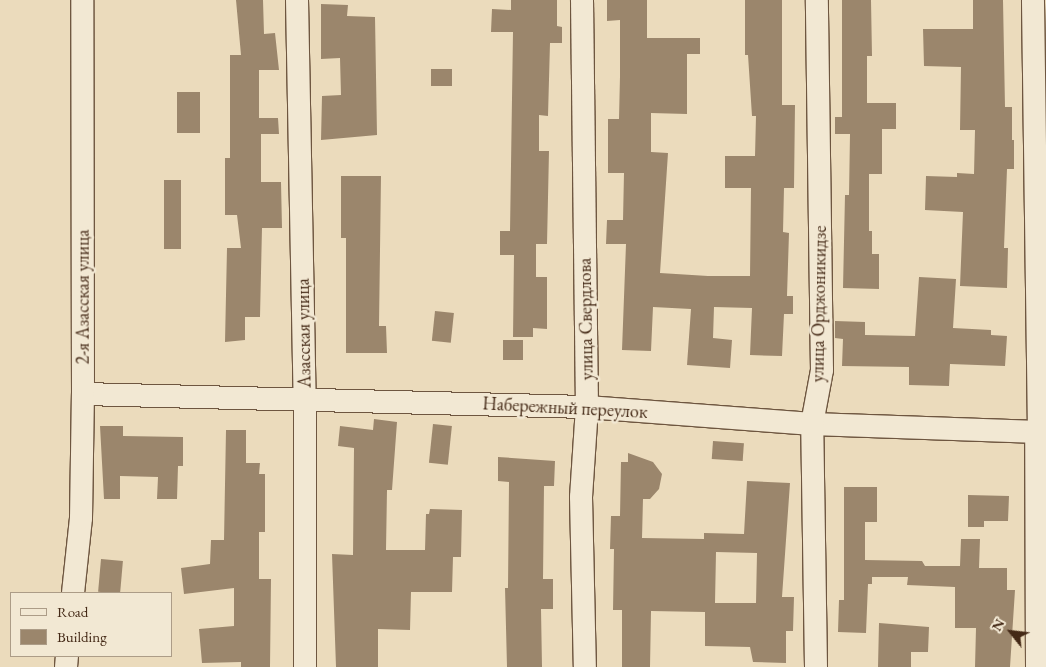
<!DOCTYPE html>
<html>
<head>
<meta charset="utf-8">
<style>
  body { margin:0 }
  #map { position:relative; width:1046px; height:667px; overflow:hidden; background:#ebdbbc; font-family:"EB Garamond",serif }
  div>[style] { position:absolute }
  .building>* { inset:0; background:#9b866c; transform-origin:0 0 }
  .roads { filter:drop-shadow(1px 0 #6e5640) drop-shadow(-1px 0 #6e5640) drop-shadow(0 1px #6e5640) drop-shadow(0 -1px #6e5640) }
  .minor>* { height:22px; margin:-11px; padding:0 11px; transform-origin:11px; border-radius:11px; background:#f2e8d3 }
  .tertiary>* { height:28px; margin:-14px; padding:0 14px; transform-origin:14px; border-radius:14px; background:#f2e8d3 }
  span { translate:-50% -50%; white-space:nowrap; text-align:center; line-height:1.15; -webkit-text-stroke:5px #f2e8d3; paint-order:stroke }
  .street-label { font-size:18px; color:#442916 }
  .legend { position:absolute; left:10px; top:592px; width:162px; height:65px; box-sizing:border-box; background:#f2e8d3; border:1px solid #ac9c87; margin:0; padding:6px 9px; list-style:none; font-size:15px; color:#442916 }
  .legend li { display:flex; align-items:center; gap:10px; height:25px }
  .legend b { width:25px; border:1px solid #ac9c87 }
  .north { position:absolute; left:986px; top:607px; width:50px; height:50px; -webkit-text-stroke:4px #f2e8d3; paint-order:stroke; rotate:299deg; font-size:14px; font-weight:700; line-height:20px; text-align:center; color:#442916 }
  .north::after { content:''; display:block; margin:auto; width:18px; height:22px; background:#442916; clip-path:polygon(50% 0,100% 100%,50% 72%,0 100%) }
</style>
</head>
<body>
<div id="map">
  <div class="building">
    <div style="clip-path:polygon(236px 0,263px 0,264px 34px,275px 33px,279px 70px,259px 70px,259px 118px,278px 118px,279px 134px,261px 134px,261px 182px,281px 182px,282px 228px,262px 228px,260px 317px,245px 317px,245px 340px,225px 342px,227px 248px,241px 248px,237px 215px,225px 215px,225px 158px,230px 158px,230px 55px,241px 55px)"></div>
    <div style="clip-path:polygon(511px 0,557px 0,557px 26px,562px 27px,562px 43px,550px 43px,548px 116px,539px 115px,539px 151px,549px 151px,547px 244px,536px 244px,536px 277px,547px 277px,547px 329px,533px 328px,533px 337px,513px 337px,514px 255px,500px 255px,500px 231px,510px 231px,513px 32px,491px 32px,492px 9px,511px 10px)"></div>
    <div style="clip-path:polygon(607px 0,647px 0,647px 38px,700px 38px,700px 54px,687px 54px,687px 114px,651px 113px,651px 152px,668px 153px,660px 273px,708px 276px,750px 276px,751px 188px,725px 188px,725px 156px,755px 156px,756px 116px,752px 116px,748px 55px,745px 55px,745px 0,782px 0,782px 105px,795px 105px,794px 188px,784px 188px,783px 232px,789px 233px,787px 296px,793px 296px,793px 314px,784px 314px,782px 356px,750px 355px,752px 308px,714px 307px,713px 338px,732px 340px,730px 368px,687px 365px,691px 309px,653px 307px,651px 351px,622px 350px,626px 244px,606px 244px,607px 220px,623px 220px,624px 173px,608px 173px,608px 119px,619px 119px,620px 76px,620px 20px,607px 21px)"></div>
    <div style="clip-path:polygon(842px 0,871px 0,872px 56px,867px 56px,867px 103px,896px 103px,896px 129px,882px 129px,882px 174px,869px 174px,869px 231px,872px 231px,872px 254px,879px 254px,879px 289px,843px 288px,845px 195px,849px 195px,850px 134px,835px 134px,835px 117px,842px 117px)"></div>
    <div style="clip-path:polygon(973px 0,1003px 0,1005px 107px,1012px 107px,1012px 140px,1014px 140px,1014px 169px,1007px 169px,1004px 248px,1008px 248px,1007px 288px,960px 286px,963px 212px,925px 210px,926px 176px,957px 177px,957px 173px,974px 174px,975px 130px,960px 130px,961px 67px,924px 66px,923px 29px,973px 29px)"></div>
    <div style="clip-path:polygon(321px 4px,348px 5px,347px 16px,375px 17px,377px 135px,321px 140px,322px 96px,341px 95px,340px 58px,321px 59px)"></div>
    <div style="left:431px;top:69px;width:21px;height:17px"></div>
    <div style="left:177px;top:92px;width:23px;height:41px"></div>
    <div style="clip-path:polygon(341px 176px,381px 176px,379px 326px,386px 326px,387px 353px,346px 353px,346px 238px,341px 238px)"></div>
    <div style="left:181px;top:180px;width:69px;height:17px;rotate:90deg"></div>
    <div style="clip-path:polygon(919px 277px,956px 279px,953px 328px,991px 330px,991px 335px,1007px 336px,1005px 366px,950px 364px,949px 386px,909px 385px,909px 367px,842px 366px,843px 339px,835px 338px,835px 321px,865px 322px,865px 335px,915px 336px)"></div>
    <div style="left:435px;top:311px;width:19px;height:30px;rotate:6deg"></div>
    <div style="left:503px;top:340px;width:20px;height:20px"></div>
    <div style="clip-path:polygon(374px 419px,397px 422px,392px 490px,387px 490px,386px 550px,425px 550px,426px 514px,429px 514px,430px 509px,462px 510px,461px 557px,453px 557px,452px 592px,411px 592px,410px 630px,378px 629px,378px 667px,336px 667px,332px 554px,353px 555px,354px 448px,338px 446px,340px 426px,373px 430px)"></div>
    <div style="left:433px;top:424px;width:19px;height:39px;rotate:6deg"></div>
    <div style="clip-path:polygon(100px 426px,123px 426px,123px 436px,183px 437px,183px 466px,178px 466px,177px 499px,157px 499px,158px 477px,120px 476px,120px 499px,104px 499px)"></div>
    <div style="clip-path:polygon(226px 430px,246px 430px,246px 463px,260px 463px,259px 474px,265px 474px,265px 532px,259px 532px,259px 579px,271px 579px,270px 667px,241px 667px,241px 662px,202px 663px,199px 629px,234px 626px,234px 588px,184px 594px,181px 568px,210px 564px,211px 540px,224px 540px)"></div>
    <div style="left:713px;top:441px;width:31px;height:18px;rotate:4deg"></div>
    <div style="clip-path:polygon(evenodd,628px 453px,653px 462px,662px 474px,659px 489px,650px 499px,643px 499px,642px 538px,704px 539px,704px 533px,744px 534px,747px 481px,790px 483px,782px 597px,794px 597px,793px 631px,786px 631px,786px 663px,753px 662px,750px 647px,705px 646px,705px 612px,651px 611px,650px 667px,622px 667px,622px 610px,613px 610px,614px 549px,610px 549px,611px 516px,620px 516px,621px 462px,628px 462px,628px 453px,716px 552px,757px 553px,756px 603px,715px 603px,716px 552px)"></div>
    <div style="clip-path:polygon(498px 457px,555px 461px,554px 486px,544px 486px,543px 579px,553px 579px,553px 609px,541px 609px,542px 667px,507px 667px,505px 588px,508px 588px,509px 482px,498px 481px)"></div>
    <div style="clip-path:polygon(844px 487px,877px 487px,877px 522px,865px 522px,865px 560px,922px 561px,925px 566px,960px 566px,961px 539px,980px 539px,979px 568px,1007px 568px,1007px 590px,1015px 590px,1010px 667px,975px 667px,976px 628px,955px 628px,955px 587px,907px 585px,908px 577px,872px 577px,872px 584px,868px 584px,866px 633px,838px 632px,839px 600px,844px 600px)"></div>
    <div style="clip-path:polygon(968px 495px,1009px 496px,1008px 521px,984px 521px,984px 527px,968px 527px)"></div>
    <div style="left:101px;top:559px;width:22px;height:33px;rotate:5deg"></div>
    <div style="clip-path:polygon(879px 623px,929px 627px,928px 652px,911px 652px,911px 667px,878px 667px)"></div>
  </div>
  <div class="roads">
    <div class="minor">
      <div style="left:297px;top:0;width:399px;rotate:88.9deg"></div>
      <div style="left:305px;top:399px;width:268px;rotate:90deg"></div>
      <div style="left:582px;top:0;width:407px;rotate:89.3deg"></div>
      <div style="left:587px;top:407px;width:90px;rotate:93.8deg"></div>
      <div style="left:581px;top:497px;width:170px;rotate:88.7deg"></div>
      <div style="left:83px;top:394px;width:504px;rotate:1.48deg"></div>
      <div style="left:587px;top:407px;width:226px;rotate:4.3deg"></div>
      <div style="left:812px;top:424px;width:227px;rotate:2deg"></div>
      <div style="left:1039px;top:432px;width:432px;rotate:-90.8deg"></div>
      <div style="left:73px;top:593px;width:75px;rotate:-83.9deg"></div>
      <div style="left:81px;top:518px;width:124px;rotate:-89.1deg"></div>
      <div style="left:83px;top:394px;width:394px;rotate:-90.1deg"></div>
      <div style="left:66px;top:667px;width:11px;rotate:-85deg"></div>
      <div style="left:816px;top:667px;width:243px;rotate:-90.9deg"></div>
      <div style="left:812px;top:424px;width:55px;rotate:-79.5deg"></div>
      <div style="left:822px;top:370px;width:370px;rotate:-90.8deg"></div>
    </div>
    <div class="tertiary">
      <div style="left:1040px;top:667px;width:235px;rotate:-90.2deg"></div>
      <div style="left:1039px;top:432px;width:7px;rotate:8deg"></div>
    </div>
  </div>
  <div class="street-label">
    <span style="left:83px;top:297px;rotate:-90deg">2-я Азасская улица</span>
    <span style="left:819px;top:304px;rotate:-89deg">улица Орджоникидзе</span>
    <span style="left:586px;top:319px;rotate:-91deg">улица Свердлова</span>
    <span style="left:304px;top:333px;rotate:-91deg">Азасская улица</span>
    <span style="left:565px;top:408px;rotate:3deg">Набережный переулок</span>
  </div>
  <ul class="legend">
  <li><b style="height:6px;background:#f2e8d3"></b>Road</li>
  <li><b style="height:14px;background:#9b866c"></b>Building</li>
  </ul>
  <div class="north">N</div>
</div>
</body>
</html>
